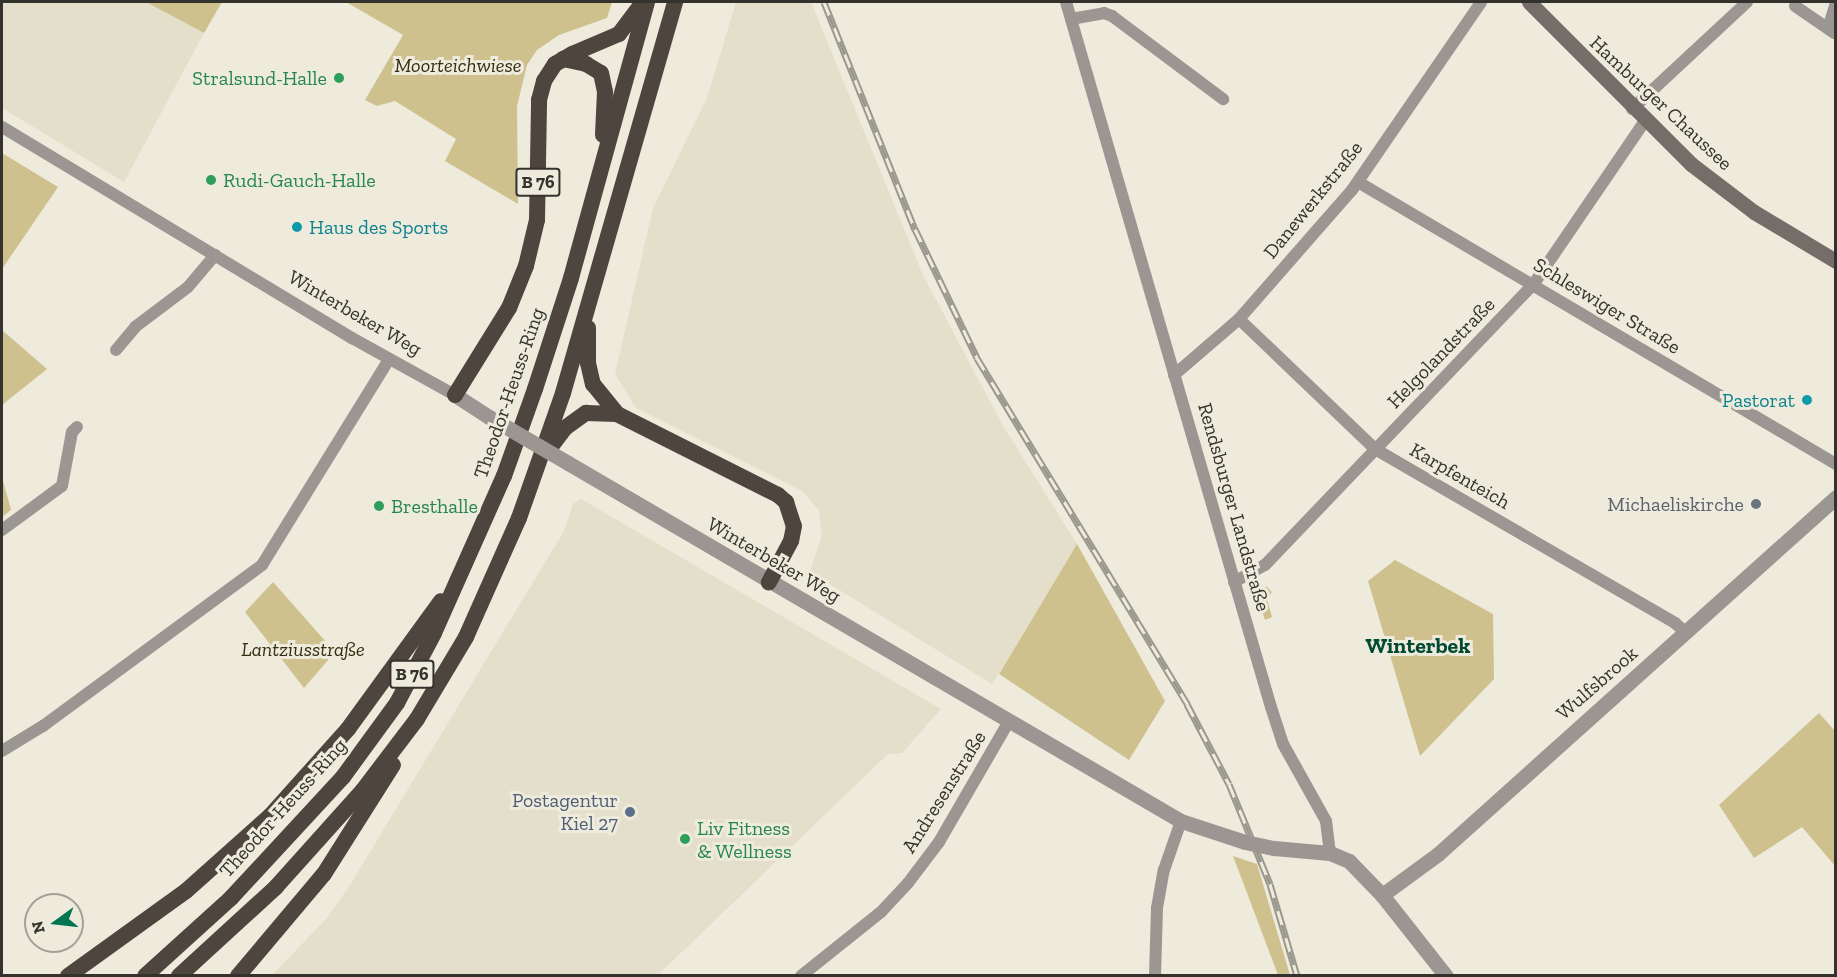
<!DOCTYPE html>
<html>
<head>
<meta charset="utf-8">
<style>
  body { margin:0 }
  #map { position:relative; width:1837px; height:977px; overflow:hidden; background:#eeebdd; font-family:"Zilla Slab",serif }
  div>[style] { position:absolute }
  .built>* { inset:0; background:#e4dfcb }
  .green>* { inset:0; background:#cec18e }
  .minor>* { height:12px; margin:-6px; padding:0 6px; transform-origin:6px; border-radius:6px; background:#9b9692 }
  .tertiary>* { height:15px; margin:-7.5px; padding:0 7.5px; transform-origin:7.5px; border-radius:7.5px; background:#9b9692 }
  .secondary>* { height:15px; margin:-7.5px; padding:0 7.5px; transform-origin:7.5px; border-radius:7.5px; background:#746d68 }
  .trunk>* { height:16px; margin:-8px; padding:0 8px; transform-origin:8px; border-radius:8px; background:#4e463e }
  .rail>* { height:7px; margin-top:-3.5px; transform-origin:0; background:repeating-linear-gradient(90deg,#eeebdd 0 14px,#9a988d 0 28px); box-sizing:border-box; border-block:2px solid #9a988d }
  .tertiary-bridge>* { height:15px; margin:-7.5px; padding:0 7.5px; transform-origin:7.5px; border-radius:7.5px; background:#9b9692 }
  .dots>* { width:16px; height:16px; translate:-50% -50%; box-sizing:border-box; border:3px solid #eeebdd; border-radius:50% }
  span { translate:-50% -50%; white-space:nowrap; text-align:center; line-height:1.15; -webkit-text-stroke:6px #eeebdd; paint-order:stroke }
  .shield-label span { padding:2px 4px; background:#eeebdd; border:2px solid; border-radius:4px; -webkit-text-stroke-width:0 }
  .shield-label { font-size:18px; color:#33322c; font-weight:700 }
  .park-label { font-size:20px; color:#342d0e; font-style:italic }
  .leisure-label { font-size:20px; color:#27864d }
  .right { translate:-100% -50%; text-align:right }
  .left { translate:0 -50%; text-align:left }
  .street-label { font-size:20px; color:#33322c }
  .culture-label { font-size:20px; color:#0d838f }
  .worship-label { font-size:20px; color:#5b616d }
  .service-label { font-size:20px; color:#4e5e75 }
  .quarter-label { font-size:22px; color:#004b32; font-weight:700 }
  .frame { position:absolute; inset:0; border:3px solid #33322c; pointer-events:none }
  .north { position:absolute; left:24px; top:893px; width:60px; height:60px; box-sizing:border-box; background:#eeebdd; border:2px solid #a3a196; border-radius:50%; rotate:255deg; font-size:16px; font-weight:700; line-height:24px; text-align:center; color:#33322c }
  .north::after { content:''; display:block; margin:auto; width:21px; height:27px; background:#007551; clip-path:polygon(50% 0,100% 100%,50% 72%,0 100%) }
</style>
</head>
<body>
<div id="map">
  <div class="built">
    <div style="clip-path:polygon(2px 2px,146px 2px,204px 33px,124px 182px,2px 108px)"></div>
    <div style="clip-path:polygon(736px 2px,811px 2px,923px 275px,1002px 424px,1077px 544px,992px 684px,810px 572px,822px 535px,819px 510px,802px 491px,636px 408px,615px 374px,653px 208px,707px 98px)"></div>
    <div style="clip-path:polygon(581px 499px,941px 709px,902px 753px,888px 754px,658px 975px,271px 976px,327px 918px,350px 885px,564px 531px,573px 504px)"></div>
  </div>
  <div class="green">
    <div style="clip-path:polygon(146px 2px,222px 2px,204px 33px)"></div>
    <div style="clip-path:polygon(346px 2px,612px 2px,607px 18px,559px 35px,537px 50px,527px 65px,517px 106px,518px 204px,445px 161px,456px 139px,395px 101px,377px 106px,365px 100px,403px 35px)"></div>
    <div style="clip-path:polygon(2px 153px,58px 187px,2px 269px)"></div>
    <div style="clip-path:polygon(2px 330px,47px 369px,2px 405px)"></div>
    <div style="clip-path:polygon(2px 477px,11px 510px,2px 517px)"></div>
    <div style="clip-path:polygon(1077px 544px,1165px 701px,1129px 760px,999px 674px)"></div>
    <div style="clip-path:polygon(1395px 560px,1493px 614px,1494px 679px,1420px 756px,1368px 581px)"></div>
    <div style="clip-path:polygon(273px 582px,335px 652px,304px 688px,245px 612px)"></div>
    <div style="clip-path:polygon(1266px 586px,1272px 592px,1267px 599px,1272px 617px,1265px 620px,1259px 602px)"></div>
    <div style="clip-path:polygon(1819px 713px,1835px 731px,1835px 866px,1802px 827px,1754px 858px,1719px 805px)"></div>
    <div style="clip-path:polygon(1233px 856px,1257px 864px,1290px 975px,1278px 975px)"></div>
  </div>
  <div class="minor">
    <div style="left:1066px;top:2px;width:734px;rotate:73.79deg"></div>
    <div style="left:1271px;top:707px;width:39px;rotate:72deg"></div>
    <div style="left:1283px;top:744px;width:88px;rotate:60.8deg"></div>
    <div style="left:1326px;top:821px;width:32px;rotate:83deg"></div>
    <div style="left:1795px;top:6px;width:42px;rotate:34.4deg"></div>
    <div style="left:1071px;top:19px;width:34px;rotate:-10deg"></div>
    <div style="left:1104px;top:13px;width:9px;rotate:21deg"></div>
    <div style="left:1112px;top:16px;width:139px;rotate:36.8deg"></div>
    <div style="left:1834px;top:33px;width:5px;rotate:-143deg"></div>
    <div style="left:1830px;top:30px;width:8px;rotate:-90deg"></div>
    <div style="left:1830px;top:22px;width:21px;rotate:-73deg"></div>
    <div style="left:1632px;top:109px;width:157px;rotate:-42.9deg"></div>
    <div style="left:2px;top:127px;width:409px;rotate:31.1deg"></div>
    <div style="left:352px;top:338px;width:118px;rotate:29deg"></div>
    <div style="left:1358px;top:182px;width:555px;rotate:30.54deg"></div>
    <div style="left:1239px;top:319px;width:188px;rotate:43.7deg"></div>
    <div style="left:1375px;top:449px;width:347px;rotate:30.1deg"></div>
    <div style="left:1675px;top:623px;width:15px;rotate:42deg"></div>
    <div style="left:116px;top:350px;width:30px;rotate:-50deg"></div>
    <div style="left:135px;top:327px;width:66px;rotate:-37deg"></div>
    <div style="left:188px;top:287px;width:42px;rotate:-49.8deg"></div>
    <div style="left:1174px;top:375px;width:86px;rotate:-40.7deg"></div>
    <div style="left:1239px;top:319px;width:171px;rotate:-48.8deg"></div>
    <div style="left:1352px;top:190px;width:228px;rotate:-55.5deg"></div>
    <div style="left:2px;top:530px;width:74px;rotate:-36.3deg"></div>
    <div style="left:62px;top:486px;width:55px;rotate:-79.5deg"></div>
    <div style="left:72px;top:432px;width:7px;rotate:-45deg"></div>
    <div style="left:1234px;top:582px;width:35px;rotate:-29deg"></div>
    <div style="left:1265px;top:565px;width:388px;rotate:-46.3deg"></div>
    <div style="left:1533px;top:285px;width:199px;rotate:-55.7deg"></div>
    <div style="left:2px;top:751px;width:48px;rotate:-31.4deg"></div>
    <div style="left:43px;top:726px;width:272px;rotate:-36.3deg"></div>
    <div style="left:262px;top:565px;width:242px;rotate:-58.3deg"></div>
    <div style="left:801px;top:976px;width:102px;rotate:-38.7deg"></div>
    <div style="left:881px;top:912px;width:40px;rotate:-47deg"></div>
    <div style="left:908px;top:883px;width:51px;rotate:-52.9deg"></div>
    <div style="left:939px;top:842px;width:138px;rotate:-59.9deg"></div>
    <div style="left:1155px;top:976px;width:68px;rotate:-88.3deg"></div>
    <div style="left:1157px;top:908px;width:39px;rotate:-80deg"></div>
    <div style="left:1164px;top:870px;width:52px;rotate:-70.9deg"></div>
  </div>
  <div class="tertiary">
    <div style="left:455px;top:395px;width:40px;rotate:32.9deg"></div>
    <div style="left:568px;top:463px;width:710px;rotate:30.29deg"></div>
    <div style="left:1181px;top:821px;width:67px;rotate:18.2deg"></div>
    <div style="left:1274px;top:848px;width:56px;rotate:5.1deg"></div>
    <div style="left:1330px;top:853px;width:21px;rotate:23deg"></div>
    <div style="left:1349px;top:861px;width:47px;rotate:45.9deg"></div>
    <div style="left:1382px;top:895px;width:103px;rotate:51.7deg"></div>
    <div style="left:1382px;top:895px;width:69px;rotate:-36.2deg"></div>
    <div style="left:1438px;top:854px;width:535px;rotate:-41.89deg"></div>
  </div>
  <div class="secondary">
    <div style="left:1529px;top:2px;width:229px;rotate:45deg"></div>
    <div style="left:1691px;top:164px;width:79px;rotate:37.3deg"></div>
    <div style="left:1754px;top:212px;width:96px;rotate:30.9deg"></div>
  </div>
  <div class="trunk">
    <div style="left:563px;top:59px;width:24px;rotate:12deg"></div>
    <div style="left:586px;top:64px;width:17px;rotate:31deg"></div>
    <div style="left:601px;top:73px;width:19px;rotate:78deg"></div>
    <div style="left:605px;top:92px;width:43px;rotate:92.7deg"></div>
    <div style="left:588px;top:328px;width:35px;rotate:90deg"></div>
    <div style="left:588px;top:363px;width:22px;rotate:77deg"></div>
    <div style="left:593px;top:384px;width:38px;rotate:51deg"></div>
    <div style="left:455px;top:395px;width:102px;rotate:-58.2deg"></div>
    <div style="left:509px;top:308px;width:45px;rotate:-68deg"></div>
    <div style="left:526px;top:266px;width:47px;rotate:-76.6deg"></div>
    <div style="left:537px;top:220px;width:120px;rotate:-89deg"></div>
    <div style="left:539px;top:100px;width:20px;rotate:-75deg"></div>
    <div style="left:544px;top:81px;width:20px;rotate:-57deg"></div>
    <div style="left:555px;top:64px;width:20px;rotate:-30deg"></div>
    <div style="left:572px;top:54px;width:51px;rotate:-23.1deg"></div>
    <div style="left:619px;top:34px;width:36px;rotate:-53deg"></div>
    <div style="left:550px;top:448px;width:25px;rotate:-53deg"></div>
    <div style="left:565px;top:428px;width:26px;rotate:-36deg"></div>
    <div style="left:586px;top:413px;width:31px;rotate:2deg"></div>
    <div style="left:617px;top:414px;width:180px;rotate:26.7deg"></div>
    <div style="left:778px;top:495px;width:11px;rotate:41deg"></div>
    <div style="left:786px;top:502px;width:25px;rotate:72deg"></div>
    <div style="left:794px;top:526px;width:15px;rotate:101deg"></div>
    <div style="left:791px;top:541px;width:47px;rotate:118.2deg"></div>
    <div style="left:68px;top:976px;width:145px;rotate:-35.8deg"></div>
    <div style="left:186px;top:891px;width:113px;rotate:-41.8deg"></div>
    <div style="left:270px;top:816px;width:117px;rotate:-48.1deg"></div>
    <div style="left:348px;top:729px;width:158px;rotate:-54deg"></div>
    <div style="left:145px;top:976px;width:116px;rotate:-42.2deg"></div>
    <div style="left:231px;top:898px;width:165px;rotate:-47.2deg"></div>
    <div style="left:343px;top:777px;width:92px;rotate:-53.9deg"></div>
    <div style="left:397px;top:703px;width:79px;rotate:-62.1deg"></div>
    <div style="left:434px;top:633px;width:172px;rotate:-66deg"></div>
    <div style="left:504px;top:476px;width:92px;rotate:-70.4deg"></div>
    <div style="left:535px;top:389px;width:117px;rotate:-72deg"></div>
    <div style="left:571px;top:278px;width:286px;rotate:-74.6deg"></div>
    <div style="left:179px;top:976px;width:132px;rotate:-42.5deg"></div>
    <div style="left:276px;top:887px;width:130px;rotate:-48.1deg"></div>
    <div style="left:363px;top:790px;width:89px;rotate:-52.7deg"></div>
    <div style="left:417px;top:719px;width:96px;rotate:-59.1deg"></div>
    <div style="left:466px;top:637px;width:130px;rotate:-66deg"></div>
    <div style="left:519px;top:518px;width:133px;rotate:-70.6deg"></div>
    <div style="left:563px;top:393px;width:407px;rotate:-74deg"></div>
    <div style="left:238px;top:976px;width:133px;rotate:-49.9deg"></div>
    <div style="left:324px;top:874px;width:129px;rotate:-57.7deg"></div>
  </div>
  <div class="rail">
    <div style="left:824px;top:2px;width:245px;rotate:68.2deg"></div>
    <div style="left:915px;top:229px;width:143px;rotate:64.3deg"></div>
    <div style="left:977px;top:358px;width:405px;rotate:58.7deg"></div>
    <div style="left:1187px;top:704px;width:90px;rotate:62.3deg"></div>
    <div style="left:1229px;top:784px;width:108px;rotate:67.7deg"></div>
    <div style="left:1270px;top:884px;width:96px;rotate:73.6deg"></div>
  </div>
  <div class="tertiary-bridge">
    <div style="left:489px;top:417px;width:91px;rotate:30.2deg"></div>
    <div style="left:1245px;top:842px;width:30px;rotate:12deg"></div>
  </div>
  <div class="dots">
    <div style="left:339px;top:78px;background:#2e9e5b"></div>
    <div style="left:211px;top:180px;background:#2e9e5b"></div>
    <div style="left:297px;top:227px;background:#0f9aa8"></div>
    <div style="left:1807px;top:400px;background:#0f9aa8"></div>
    <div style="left:1756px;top:504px;background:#6b7280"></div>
    <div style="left:379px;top:506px;background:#2e9e5b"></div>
    <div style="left:630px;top:812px;background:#5c6f8a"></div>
    <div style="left:685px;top:839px;background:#2e9e5b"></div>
  </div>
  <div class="shield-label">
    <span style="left:538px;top:182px">B 76</span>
    <span style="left:412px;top:674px">B 76</span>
  </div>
  <div class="park-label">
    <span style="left:458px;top:65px">Moorteichwiese</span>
    <span style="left:303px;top:649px">Lantziusstraße</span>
  </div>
  <div class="leisure-label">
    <span class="right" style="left:327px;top:78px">Stralsund-Halle</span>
    <span class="left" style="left:223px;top:180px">Rudi-Gauch-Halle</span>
    <span class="left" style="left:391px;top:506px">Bresthalle</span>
    <span class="left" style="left:697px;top:840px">Liv Fitness<br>&amp; Wellness</span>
  </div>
  <div class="street-label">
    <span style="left:1661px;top:103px;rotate:43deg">Hamburger Chaussee</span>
    <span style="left:1313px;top:200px;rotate:-51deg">Danewerkstraße</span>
    <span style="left:1607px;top:306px;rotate:31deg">Schleswiger Straße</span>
    <span style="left:355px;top:313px;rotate:30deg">Winterbeker Weg</span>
    <span style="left:1441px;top:353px;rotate:-46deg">Helgolandstraße</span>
    <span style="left:509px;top:393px;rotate:-71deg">Theodor-Heuss-Ring</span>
    <span style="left:1460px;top:476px;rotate:30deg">Karpfenteich</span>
    <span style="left:1234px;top:507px;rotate:74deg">Rendsburger Landstraße</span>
    <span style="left:774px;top:560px;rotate:30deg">Winterbeker Weg</span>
    <span style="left:1597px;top:683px;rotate:-41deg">Wulfsbrook</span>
    <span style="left:944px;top:792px;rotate:-58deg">Andresenstraße</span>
    <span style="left:283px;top:808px;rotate:-48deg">Theodor-Heuss-Ring</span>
  </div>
  <div class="culture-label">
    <span class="left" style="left:309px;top:227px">Haus des Sports</span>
    <span class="right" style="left:1795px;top:400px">Pastorat</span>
  </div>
  <div class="worship-label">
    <span class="right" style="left:1744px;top:504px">Michaeliskirche</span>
  </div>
  <div class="service-label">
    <span class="right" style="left:618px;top:812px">Postagentur<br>Kiel 27</span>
  </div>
  <div class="quarter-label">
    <span style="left:1418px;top:646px">Winterbek</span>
  </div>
  <div class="frame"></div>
  <div class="north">N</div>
</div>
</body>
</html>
